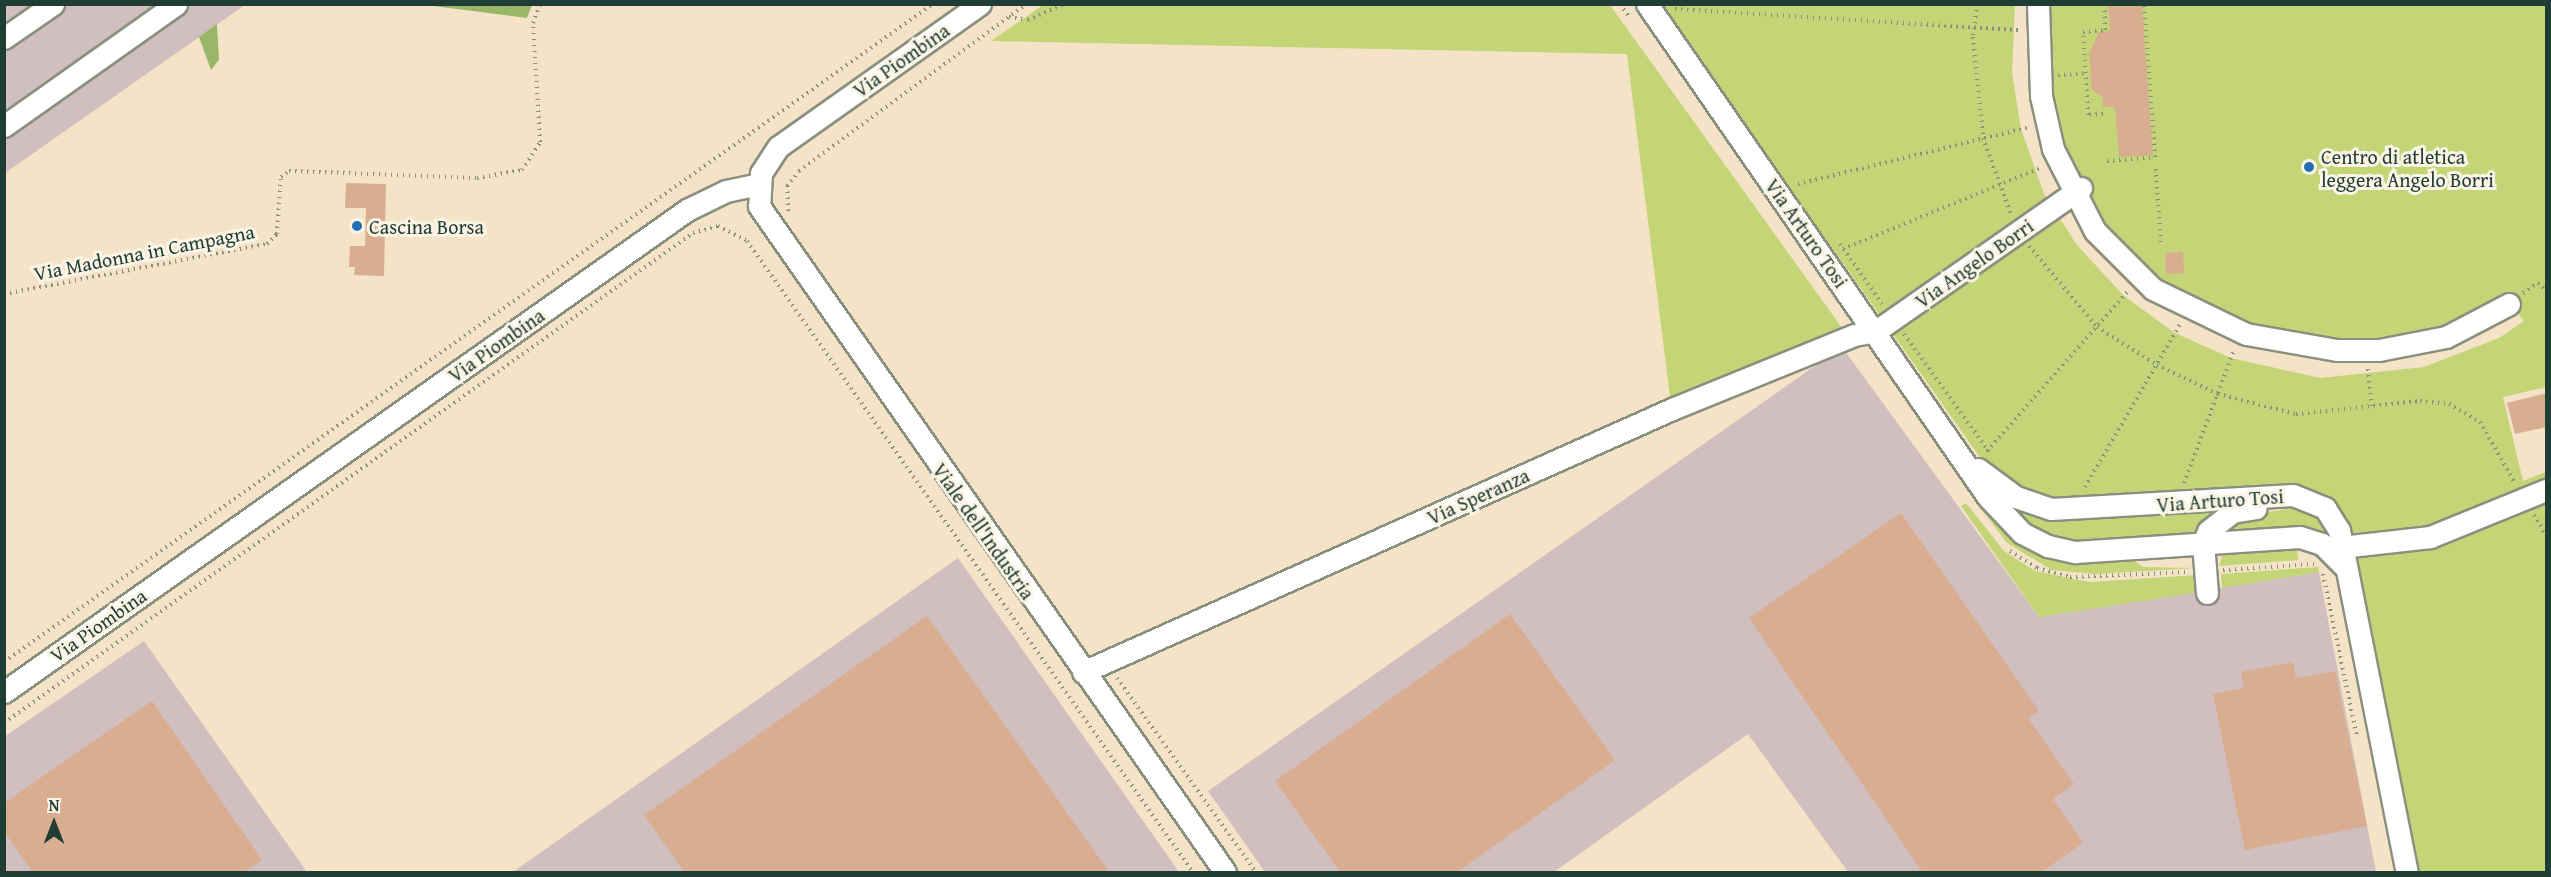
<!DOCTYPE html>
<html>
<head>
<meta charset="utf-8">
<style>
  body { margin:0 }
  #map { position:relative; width:2551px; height:877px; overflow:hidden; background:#f5e3c8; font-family:"Gentium Book Plus",serif }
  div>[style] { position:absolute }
  .industrial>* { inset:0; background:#d1bfbf }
  .green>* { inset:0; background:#c3d577 }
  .forest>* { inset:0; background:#9ab668 }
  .building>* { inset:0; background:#d8ad90; transform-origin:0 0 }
  .path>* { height:4px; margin-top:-2px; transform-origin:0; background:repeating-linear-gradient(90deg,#8a907e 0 1.5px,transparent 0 6px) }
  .roads { filter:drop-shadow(2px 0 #8a907e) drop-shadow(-2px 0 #8a907e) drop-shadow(0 2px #8a907e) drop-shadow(0 -2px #8a907e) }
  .minor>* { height:21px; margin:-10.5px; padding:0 10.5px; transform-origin:10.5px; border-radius:10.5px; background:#fff }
  .dots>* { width:16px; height:16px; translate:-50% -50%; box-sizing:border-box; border:3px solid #fcf5e5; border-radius:50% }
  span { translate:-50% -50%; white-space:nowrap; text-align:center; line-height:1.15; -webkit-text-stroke:6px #fcf5e5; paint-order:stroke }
  .street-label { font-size:20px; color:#1f3d34 }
  .poi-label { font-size:20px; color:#1f3d34 }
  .left { translate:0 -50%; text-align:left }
  .frame { position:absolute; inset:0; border:6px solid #1f3d34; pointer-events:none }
  .north { position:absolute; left:24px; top:793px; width:60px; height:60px; -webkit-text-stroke:4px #fcf5e5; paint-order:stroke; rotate:0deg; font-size:16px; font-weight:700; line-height:24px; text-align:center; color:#1f3d34 }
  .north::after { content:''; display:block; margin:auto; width:21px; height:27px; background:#1f3d34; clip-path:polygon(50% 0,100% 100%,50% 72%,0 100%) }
</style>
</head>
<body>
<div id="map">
  <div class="industrial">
    <div style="clip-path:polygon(5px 5px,245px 5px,5px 173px)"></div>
    <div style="clip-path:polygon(1842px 347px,2039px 617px,2319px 572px,2376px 872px,1848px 872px,1748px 734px,1554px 872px,1265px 872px,1208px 791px)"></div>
    <div style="clip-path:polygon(958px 558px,1179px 872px,513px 872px)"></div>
    <div style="clip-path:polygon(144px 641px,307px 872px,5px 872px,4px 737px)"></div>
  </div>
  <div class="green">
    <div style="clip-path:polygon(1043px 5px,1610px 5px,1845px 332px,1671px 405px,1627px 54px,991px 41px)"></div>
    <div style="clip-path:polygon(1661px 5px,2015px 5px,2012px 73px,2021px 129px,2044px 194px,2077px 245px,2124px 296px,2175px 333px,2231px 358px,2320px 378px,2424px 367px,2499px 338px,2524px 321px,2501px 294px,2441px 327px,2356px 343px,2270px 334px,2165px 286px,2116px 239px,2077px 180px,2049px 102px,2049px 5px,2546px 5px,2546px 387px,2503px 397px,2523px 481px,2546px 472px,2546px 872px,2415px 872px,2321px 495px,2292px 488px,2069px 502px,2033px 496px,1986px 466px)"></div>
    <div style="clip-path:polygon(1979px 494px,2004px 526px,2129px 556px,2143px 567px,2198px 568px,2095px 574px,2052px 570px,2007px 543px,1973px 498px)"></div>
    <div style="clip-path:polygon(2006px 500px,2220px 509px,2196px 537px,2083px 544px,2060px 541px,2023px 523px)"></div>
    <div style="clip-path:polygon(1966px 503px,2004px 551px,2035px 571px,2089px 582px,2198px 575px,2201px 592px,2039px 617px,1961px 506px)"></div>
    <div style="clip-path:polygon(2299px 507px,2315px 510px,2333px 537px,2219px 530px,2244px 516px)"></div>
    <div style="clip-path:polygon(2297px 544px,2298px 560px,2219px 566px,2224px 552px)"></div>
    <div style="clip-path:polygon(2318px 567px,2319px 572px,2222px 588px,2221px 574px)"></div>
  </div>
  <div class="forest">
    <div style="clip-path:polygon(425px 5px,532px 5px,527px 18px)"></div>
    <div style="clip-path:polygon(217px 24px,219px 60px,211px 70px,199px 37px)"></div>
  </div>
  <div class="building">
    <div style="clip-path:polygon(2108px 4px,2142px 4px,2153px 155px,2119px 157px,2115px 107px,2103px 107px,2103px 98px,2092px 90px,2089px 54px,2099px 32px,2110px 31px)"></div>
    <div style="clip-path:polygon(346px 183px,386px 184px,384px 276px,354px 275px,355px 267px,349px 267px,350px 246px,365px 246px,366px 208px,345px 208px)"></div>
    <div style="left:2183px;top:252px;width:21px;height:18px;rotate:87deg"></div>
    <div style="clip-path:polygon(2547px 393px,2547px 427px,2515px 434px,2507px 403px)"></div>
    <div style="clip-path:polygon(1901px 513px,2039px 711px,2028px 718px,2074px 784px,2053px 799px,2083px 843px,2040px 873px,1923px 873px,1749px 618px)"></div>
    <div style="clip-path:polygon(1510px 614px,1615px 760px,1456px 873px,1341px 873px,1275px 781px)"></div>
    <div style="clip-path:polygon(927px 616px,1110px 873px,685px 873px,644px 815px)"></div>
    <div style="clip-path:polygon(2293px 662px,2296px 678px,2335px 671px,2367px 826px,2245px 850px,2213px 694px,2244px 688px,2241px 672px)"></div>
    <div style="clip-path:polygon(152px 701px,262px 860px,243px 873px,33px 873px,4px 831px,4px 803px)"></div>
  </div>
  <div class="path">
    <div style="left:1620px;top:4px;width:17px;rotate:54deg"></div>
    <div style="left:1977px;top:4px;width:33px;rotate:97deg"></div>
    <div style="left:1973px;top:37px;width:101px;rotate:84.3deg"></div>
    <div style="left:1983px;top:138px;width:81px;rotate:69.8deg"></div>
    <div style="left:1675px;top:9px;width:347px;rotate:3.5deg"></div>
    <div style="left:1009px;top:17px;width:19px;rotate:9deg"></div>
    <div style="left:1028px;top:20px;width:39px;rotate:-24deg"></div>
    <div style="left:2058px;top:75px;width:30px;rotate:-4deg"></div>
    <div style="left:2103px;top:114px;width:15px;rotate:176deg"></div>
    <div style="left:2088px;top:115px;width:83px;rotate:-93.4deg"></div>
    <div style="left:2083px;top:32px;width:22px;rotate:-5deg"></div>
    <div style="left:2105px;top:30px;width:26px;rotate:-92deg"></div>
    <div style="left:2107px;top:161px;width:48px;rotate:-4.8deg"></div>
    <div style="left:2155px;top:157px;width:153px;rotate:-94.1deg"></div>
    <div style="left:2156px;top:169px;width:73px;rotate:86.1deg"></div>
    <div style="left:1798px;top:184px;width:239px;rotate:-13.8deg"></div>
    <div style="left:788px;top:211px;width:25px;rotate:-92deg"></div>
    <div style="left:787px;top:186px;width:19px;rotate:-51deg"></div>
    <div style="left:799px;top:171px;width:282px;rotate:-36.3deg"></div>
    <div style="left:1840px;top:244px;width:73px;rotate:55deg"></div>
    <div style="left:2029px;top:246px;width:106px;rotate:50deg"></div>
    <div style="left:2097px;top:327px;width:71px;rotate:32.3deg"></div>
    <div style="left:2157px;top:365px;width:68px;rotate:25.4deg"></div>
    <div style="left:2218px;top:394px;width:81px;rotate:14.4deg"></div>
    <div style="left:2296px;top:414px;width:125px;rotate:-6deg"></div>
    <div style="left:2420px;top:401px;width:29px;rotate:6deg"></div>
    <div style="left:2449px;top:404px;width:36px;rotate:30deg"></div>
    <div style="left:2480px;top:422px;width:70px;rotate:60.2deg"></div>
    <div style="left:1843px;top:249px;width:216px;rotate:-22.3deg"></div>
    <div style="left:2523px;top:293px;width:18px;rotate:-34deg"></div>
    <div style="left:2538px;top:283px;width:11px;rotate:41deg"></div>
    <div style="left:4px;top:294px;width:268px;rotate:-10.8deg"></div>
    <div style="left:267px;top:244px;width:14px;rotate:-45deg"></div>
    <div style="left:277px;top:234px;width:57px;rotate:-86deg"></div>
    <div style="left:281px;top:177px;width:10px;rotate:-37deg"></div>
    <div style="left:289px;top:171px;width:188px;rotate:2.1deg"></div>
    <div style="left:477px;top:178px;width:46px;rotate:-10.1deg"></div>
    <div style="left:522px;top:170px;width:33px;rotate:-57deg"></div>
    <div style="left:540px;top:142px;width:119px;rotate:-93.4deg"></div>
    <div style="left:533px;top:23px;width:20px;rotate:-70deg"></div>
    <div style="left:1904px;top:334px;width:145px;rotate:54.2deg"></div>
    <div style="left:2368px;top:369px;width:38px;rotate:84deg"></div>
    <div style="left:1987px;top:451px;width:215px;rotate:-48.6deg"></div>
    <div style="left:2184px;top:483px;width:142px;rotate:-69.4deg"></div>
    <div style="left:2085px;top:487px;width:190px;rotate:-59.7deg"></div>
    <div style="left:2534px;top:515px;width:23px;rotate:59deg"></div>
    <div style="left:2010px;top:551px;width:32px;rotate:32deg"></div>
    <div style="left:2037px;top:568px;width:34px;rotate:15deg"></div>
    <div style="left:2070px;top:577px;width:118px;rotate:-2.4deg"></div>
    <div style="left:2223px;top:570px;width:91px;rotate:-3.8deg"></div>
    <div style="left:2323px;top:574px;width:167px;rotate:78.2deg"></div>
    <div style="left:4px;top:662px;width:1138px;rotate:-35.31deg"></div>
    <div style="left:1117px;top:678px;width:239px;rotate:54.4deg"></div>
    <div style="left:4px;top:723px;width:845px;rotate:-35.42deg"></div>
    <div style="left:693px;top:233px;width:26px;rotate:-16deg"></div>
    <div style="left:718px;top:226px;width:33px;rotate:27deg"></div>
    <div style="left:747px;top:241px;width:773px;rotate:54.75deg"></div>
  </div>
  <div class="roads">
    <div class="minor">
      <div style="left:980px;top:4px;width:247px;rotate:144.7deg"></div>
      <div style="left:778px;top:147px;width:31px;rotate:123deg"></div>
      <div style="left:761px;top:173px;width:33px;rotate:93deg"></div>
      <div style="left:759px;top:206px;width:813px;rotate:55.02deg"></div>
      <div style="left:1647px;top:4px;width:599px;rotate:55.33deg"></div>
      <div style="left:1988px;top:497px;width:50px;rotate:46.6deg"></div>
      <div style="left:2022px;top:533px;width:29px;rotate:27deg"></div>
      <div style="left:2048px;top:546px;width:28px;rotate:13deg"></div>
      <div style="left:2075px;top:552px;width:225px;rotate:-3.8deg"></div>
      <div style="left:2300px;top:537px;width:23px;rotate:18deg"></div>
      <div style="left:2322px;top:544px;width:30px;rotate:45deg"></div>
      <div style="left:2038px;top:4px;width:92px;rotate:88.1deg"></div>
      <div style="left:2041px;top:96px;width:54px;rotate:77.2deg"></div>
      <div style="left:2053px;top:149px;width:92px;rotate:62.9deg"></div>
      <div style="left:2095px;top:231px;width:82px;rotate:45deg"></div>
      <div style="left:2153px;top:289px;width:103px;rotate:25.8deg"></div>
      <div style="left:2246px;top:334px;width:92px;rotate:10deg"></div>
      <div style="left:2337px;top:350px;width:42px"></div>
      <div style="left:2379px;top:350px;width:68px;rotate:-11deg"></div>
      <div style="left:2446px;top:337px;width:71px;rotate:-27.6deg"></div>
      <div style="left:4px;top:38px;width:60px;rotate:-34.8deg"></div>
      <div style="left:4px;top:126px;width:211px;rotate:-35.3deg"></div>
      <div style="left:1978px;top:469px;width:47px;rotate:36.4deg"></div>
      <div style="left:2016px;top:497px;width:37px;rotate:19deg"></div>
      <div style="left:2051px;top:509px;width:242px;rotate:-3.3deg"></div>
      <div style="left:2293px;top:495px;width:35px;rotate:22deg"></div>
      <div style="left:2325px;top:508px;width:26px;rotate:58deg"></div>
      <div style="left:2339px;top:530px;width:349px;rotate:78.8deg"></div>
      <div style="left:2341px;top:547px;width:90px;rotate:-6.4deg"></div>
      <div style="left:2430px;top:537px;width:125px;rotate:-22.1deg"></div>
      <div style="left:2207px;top:593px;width:50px;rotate:-94.6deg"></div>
      <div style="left:2203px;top:543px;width:13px;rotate:-67deg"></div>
      <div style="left:2208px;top:531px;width:31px;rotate:-38deg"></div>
      <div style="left:2232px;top:512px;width:24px;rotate:-9deg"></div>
      <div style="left:1083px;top:672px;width:645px;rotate:-24.06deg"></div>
      <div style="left:1672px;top:409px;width:196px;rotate:-22.1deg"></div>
      <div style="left:1854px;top:335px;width:22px;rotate:-10deg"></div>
      <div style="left:1876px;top:331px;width:250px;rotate:-34.9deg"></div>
      <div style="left:4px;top:692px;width:836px;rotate:-35.21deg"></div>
      <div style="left:687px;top:210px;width:43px;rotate:-26deg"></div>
      <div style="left:726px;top:191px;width:34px;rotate:-12deg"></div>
    </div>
  </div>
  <div class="dots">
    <div style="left:2309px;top:167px;background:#1f6fb2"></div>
    <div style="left:357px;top:226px;background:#1f6fb2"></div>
  </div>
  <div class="street-label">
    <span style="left:901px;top:60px;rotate:-35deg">Via Piombina</span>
    <span style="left:1807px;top:233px;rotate:55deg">Via Arturo Tosi</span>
    <span style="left:144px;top:252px;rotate:-11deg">Via Madonna in Campagna</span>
    <span style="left:1974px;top:263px;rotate:-35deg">Via Angelo Borri</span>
    <span style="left:496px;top:345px;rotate:-35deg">Via Piombina</span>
    <span style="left:1478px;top:496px;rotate:-24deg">Via Speranza</span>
    <span style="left:2220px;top:500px;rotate:-4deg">Via Arturo Tosi</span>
    <span style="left:984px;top:531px;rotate:55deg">Viale dell'Industria</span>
    <span style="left:98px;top:625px;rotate:-35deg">Via Piombina</span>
  </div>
  <div class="poi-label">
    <span class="left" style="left:2321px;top:168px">Centro di atletica<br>leggera Angelo Borri</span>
    <span class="left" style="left:369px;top:226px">Cascina Borsa</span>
  </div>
  <div class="frame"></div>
  <div class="north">N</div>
</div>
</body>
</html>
